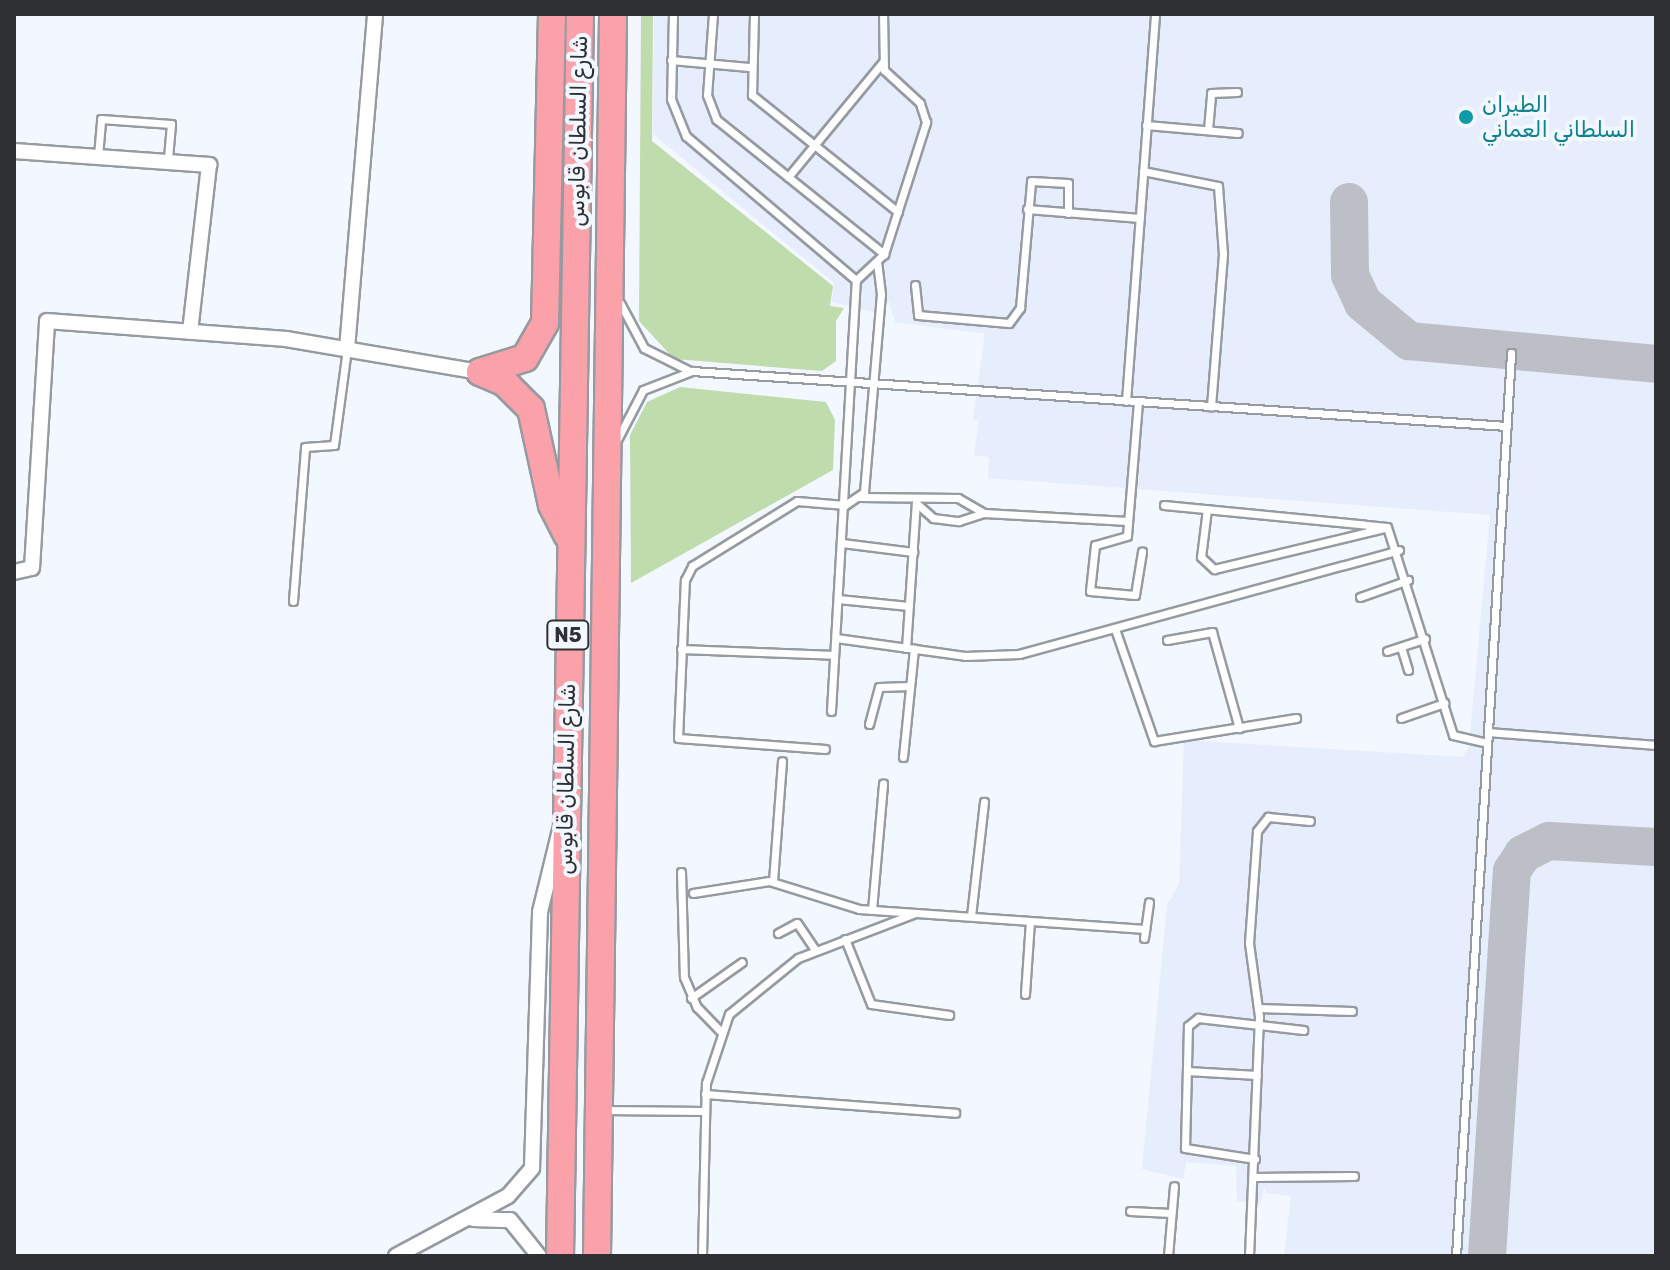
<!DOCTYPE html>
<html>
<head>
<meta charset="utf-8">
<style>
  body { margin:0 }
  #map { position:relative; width:1670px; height:1270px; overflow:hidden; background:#f3f7ff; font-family:Rubik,"Noto Sans Arabic",sans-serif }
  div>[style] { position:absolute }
  .built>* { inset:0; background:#e6edfc }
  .green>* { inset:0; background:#bedcac }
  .taxiway>* { height:38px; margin:-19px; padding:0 19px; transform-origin:19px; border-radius:19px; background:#bcbfc6 }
  .roads { filter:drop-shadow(2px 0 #969aa1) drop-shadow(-2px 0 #969aa1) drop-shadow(0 2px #969aa1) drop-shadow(0 -2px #969aa1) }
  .lane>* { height:7px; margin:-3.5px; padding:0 3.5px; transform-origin:3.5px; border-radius:3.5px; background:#fff }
  .street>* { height:14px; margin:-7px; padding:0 7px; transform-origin:7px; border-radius:7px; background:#fff }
  .highway>* { height:26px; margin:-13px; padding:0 13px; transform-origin:13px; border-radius:13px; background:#fba1a9 }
  .dots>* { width:22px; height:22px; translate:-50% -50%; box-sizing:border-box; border:4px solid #f3f7ff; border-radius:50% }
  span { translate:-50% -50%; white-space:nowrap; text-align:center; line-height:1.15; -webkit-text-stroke:8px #f3f7ff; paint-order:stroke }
  .shield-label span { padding:2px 6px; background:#f3f7ff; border:2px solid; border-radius:6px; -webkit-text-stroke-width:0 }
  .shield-label { font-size:20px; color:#2e3033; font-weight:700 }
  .culture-label { font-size:22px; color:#0d838f }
  .left { translate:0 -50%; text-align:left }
  .street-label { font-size:22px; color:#2e3033 }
  .frame { position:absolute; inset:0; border:16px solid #2e3033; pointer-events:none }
</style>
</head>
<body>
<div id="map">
  <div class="built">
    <div style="clip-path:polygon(654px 14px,1656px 14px,1656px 1256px,1284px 1256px,1291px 1196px,1266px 1193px,1264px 1186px,1261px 1204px,1237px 1201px,1236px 1166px,1186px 1162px,1183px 1179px,1142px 1169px,1167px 905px,1179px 884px,1184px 740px,1463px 757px,1469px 746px,1490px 515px,988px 478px,989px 457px,974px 455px,979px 420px,973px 419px,985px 334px,895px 322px,889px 302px,875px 301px,873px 312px,832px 302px,834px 283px,653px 134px)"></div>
  </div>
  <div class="green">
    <div style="clip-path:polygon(641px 14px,653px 14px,652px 141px,833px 286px,830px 306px,844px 308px,836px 321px,836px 361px,822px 371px,674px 359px,639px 321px)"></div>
    <div style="clip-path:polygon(680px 387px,826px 402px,835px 420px,833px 470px,631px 583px,630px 435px,647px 402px)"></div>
  </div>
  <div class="taxiway">
    <div style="left:1349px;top:202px;width:73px;rotate:89.2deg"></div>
    <div style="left:1350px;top:275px;width:31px;rotate:65deg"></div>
    <div style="left:1363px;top:303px;width:60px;rotate:39.6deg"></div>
    <div style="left:1409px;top:341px;width:248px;rotate:5.3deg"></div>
    <div style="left:1487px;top:1256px;width:386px;rotate:-86.3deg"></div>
    <div style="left:1512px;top:871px;width:20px;rotate:-57deg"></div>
    <div style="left:1523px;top:854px;width:29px;rotate:-27deg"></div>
    <div style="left:1549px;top:841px;width:107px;rotate:3.2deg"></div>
  </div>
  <div class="roads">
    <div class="lane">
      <div style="left:673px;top:14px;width:85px;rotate:91.3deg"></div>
      <div style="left:671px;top:99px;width:40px;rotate:68deg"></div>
      <div style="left:686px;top:136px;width:223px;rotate:40.3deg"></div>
      <div style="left:713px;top:14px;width:81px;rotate:94.2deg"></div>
      <div style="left:707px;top:95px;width:26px;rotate:69deg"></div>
      <div style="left:716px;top:119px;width:216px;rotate:38.8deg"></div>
      <div style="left:754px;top:14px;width:81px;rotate:91.4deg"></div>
      <div style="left:752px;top:95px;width:187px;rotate:38.7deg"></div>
      <div style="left:671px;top:60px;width:78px;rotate:5.1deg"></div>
      <div style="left:1146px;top:125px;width:92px;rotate:5deg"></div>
      <div style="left:1208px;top:130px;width:37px;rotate:-85deg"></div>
      <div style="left:1211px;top:93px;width:26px;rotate:-2deg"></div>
      <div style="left:98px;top:156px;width:37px;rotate:-85deg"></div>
      <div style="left:101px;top:119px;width:70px;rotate:4.1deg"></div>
      <div style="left:171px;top:124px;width:38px;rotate:95deg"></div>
      <div style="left:1143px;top:171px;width:76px;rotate:11.3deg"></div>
      <div style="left:1218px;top:186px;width:68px;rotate:85.8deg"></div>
      <div style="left:1223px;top:254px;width:153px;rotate:94.5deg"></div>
      <div style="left:788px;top:177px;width:148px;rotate:-50.5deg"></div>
      <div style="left:1027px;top:209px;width:113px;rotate:4.6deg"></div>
      <div style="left:915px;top:285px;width:30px;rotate:84deg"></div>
      <div style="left:918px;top:315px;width:91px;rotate:5deg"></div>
      <div style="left:1009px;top:323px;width:19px;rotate:-54deg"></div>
      <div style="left:1020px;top:308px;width:127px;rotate:-85deg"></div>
      <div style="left:1031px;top:181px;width:37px;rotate:3deg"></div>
      <div style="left:1068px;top:183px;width:30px;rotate:90deg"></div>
      <div style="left:620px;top:303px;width:51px;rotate:61.9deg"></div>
      <div style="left:644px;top:348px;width:51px;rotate:26.6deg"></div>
      <div style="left:1126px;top:401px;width:388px;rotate:-85.7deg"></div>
      <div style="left:1138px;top:402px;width:134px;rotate:94.7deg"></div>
      <div style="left:1127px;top:536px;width:33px;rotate:164deg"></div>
      <div style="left:1095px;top:545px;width:46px;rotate:96.2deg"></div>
      <div style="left:1090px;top:591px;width:45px;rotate:5.1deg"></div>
      <div style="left:1135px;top:595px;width:44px;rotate:-80.8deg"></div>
      <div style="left:618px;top:438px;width:54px;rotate:-62.5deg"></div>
      <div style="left:643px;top:390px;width:53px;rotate:-21.2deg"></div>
      <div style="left:692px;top:371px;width:817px;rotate:3.86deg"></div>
      <div style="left:859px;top:497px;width:99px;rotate:0.6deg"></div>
      <div style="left:958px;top:498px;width:30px;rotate:30deg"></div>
      <div style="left:916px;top:503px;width:23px;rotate:41deg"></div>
      <div style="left:933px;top:518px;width:26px;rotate:7deg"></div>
      <div style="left:959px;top:521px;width:26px;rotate:-18deg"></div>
      <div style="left:984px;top:513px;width:144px;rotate:3.2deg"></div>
      <div style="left:1164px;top:505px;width:224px;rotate:5.6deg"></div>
      <div style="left:1387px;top:527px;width:218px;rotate:72.4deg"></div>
      <div style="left:1453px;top:735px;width:35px;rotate:13deg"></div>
      <div style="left:1207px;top:509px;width:48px;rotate:97.1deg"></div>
      <div style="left:1201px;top:557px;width:18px;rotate:43deg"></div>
      <div style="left:1214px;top:569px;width:176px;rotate:-13.5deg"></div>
      <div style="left:842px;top:543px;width:72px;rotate:7.2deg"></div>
      <div style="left:1360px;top:597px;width:51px;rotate:-19.5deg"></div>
      <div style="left:838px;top:599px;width:71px;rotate:5.6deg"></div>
      <div style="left:293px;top:601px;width:154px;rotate:-85.5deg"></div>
      <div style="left:305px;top:447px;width:29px;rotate:-4deg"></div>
      <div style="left:334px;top:445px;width:97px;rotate:-82.3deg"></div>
      <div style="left:1115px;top:629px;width:119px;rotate:70.8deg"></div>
      <div style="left:1154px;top:741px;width:144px;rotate:-9.2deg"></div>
      <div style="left:836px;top:638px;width:130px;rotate:7.9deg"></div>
      <div style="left:965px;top:656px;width:54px;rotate:-2.1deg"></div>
      <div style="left:1019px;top:654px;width:394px;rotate:-15.3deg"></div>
      <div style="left:1167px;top:640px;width:46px;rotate:-10.1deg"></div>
      <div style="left:1212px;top:632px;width:100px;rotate:74.3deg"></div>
      <div style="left:1401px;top:647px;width:24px;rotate:73deg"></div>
      <div style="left:906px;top:648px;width:145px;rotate:-86.1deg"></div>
      <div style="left:681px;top:649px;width:153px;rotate:2.2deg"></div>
      <div style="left:1387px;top:651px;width:40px;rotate:-18deg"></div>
      <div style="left:831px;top:711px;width:432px;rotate:-86.7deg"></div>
      <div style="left:856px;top:280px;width:38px;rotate:-43deg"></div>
      <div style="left:884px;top:254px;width:139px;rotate:-72.3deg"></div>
      <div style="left:926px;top:122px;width:20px;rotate:-108deg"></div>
      <div style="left:920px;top:103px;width:49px;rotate:-137.5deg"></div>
      <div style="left:884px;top:70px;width:56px;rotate:-91deg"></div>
      <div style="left:1401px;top:718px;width:46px;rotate:-19.2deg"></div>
      <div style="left:869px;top:724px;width:38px;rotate:-75deg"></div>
      <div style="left:879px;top:687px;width:31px;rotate:-2deg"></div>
      <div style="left:1488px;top:732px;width:169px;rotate:4.4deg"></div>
      <div style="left:825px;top:749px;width:147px;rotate:-175.7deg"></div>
      <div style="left:678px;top:738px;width:158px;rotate:-87.5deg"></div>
      <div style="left:685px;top:580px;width:16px;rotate:-63deg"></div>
      <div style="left:692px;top:566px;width:123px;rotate:-31.8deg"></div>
      <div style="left:797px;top:501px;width:48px;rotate:4.8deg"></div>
      <div style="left:845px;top:505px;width:23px;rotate:-34deg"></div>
      <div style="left:864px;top:492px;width:199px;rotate:-85.1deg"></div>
      <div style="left:881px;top:294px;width:31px;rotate:-97deg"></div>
      <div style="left:903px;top:757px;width:109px;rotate:-84.2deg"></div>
      <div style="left:681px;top:872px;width:105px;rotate:88.4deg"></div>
      <div style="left:684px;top:977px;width:33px;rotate:67deg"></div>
      <div style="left:697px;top:1007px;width:33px;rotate:46deg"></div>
      <div style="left:773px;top:881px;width:120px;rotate:-85.7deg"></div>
      <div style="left:693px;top:893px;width:77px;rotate:-9deg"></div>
      <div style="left:769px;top:881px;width:94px;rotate:17.3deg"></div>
      <div style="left:859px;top:909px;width:287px;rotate:4deg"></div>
      <div style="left:872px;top:910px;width:127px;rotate:-85deg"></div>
      <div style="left:971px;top:916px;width:115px;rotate:-83.5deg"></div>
      <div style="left:778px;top:933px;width:21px;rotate:-28deg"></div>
      <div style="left:797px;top:923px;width:32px;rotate:56deg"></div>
      <div style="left:1144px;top:938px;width:36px;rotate:-82deg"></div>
      <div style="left:845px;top:939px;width:70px;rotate:68.2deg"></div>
      <div style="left:871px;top:1004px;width:79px;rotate:8deg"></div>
      <div style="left:1025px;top:994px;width:73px;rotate:-86.1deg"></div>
      <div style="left:691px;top:998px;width:62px;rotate:-35.2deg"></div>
      <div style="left:1258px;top:1008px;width:94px;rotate:1.8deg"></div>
      <div style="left:1187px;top:1071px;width:70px;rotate:3.3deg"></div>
      <div style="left:705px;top:1094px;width:251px;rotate:4.3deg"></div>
      <div style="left:603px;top:1110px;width:102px;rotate:0.6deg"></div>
      <div style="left:1255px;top:1159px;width:71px;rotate:-171.1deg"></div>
      <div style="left:1185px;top:1148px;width:122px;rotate:-88.6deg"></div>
      <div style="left:1188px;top:1026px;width:13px;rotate:-39deg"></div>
      <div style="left:1198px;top:1018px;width:106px;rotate:6.5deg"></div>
      <div style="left:1253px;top:1177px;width:101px;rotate:-0.6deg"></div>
      <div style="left:1130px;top:1211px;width:41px;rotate:2.8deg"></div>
      <div style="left:702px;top:1256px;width:173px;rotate:-88.7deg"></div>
      <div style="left:706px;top:1083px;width:73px;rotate:-71.6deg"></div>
      <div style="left:729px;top:1014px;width:89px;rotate:-39.1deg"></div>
      <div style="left:798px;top:958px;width:125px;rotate:-21deg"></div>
      <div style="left:1168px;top:1256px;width:70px;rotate:-85.1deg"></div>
      <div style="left:1249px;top:1256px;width:240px;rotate:-87.6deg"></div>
      <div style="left:1259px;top:1016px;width:74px;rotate:-97.8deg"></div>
      <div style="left:1249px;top:943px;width:112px;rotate:-85.9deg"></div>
      <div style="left:1257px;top:831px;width:18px;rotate:-52deg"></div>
      <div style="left:1268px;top:817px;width:42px;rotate:5.4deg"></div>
      <div style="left:1456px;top:1256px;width:905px;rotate:-86.51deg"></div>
    </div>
    <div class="street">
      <div style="left:14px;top:151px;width:196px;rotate:4.1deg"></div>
      <div style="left:209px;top:165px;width:168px;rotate:96.5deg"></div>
      <div style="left:347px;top:349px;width:336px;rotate:-85.2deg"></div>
      <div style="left:14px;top:572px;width:18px;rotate:-13deg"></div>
      <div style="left:32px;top:568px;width:247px;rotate:-86.5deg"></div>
      <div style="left:47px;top:321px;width:240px;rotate:4.3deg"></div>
      <div style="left:286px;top:339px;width:197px;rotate:9.7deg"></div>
      <div style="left:473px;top:1219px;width:37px;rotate:2deg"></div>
      <div style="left:510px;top:1220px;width:46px;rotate:51.1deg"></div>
      <div style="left:396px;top:1256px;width:127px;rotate:-28.2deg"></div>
      <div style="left:508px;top:1196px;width:37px;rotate:-49deg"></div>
      <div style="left:532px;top:1168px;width:256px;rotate:-88.2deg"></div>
      <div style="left:540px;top:912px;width:84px;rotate:-76.3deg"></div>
    </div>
    <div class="highway">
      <div style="left:480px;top:372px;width:47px;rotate:-17.3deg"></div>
      <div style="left:525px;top:358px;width:40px;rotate:-60.3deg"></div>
      <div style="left:545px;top:323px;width:309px;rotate:-88.7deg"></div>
      <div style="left:480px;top:372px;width:26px;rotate:23deg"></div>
      <div style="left:504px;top:382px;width:38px;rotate:45deg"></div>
      <div style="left:531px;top:409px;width:98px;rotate:77.7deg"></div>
      <div style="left:552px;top:505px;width:34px;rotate:63deg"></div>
      <div style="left:560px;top:1256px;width:1242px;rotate:-89.08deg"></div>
      <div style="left:597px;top:1256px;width:1242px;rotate:-89.26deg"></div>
    </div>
  </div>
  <div class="dots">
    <div style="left:1466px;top:117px;background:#0f9aa8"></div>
  </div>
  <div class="shield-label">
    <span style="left:568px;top:635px">N5</span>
  </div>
  <div class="culture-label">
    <span class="left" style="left:1482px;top:117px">الطيران<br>السلطاني العماني</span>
  </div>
  <div class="street-label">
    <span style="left:578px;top:131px;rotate:-89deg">شارع السلطان قابوس</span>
    <span style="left:566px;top:779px;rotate:-89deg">شارع السلطان قابوس</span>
  </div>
  <div class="frame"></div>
</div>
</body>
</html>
